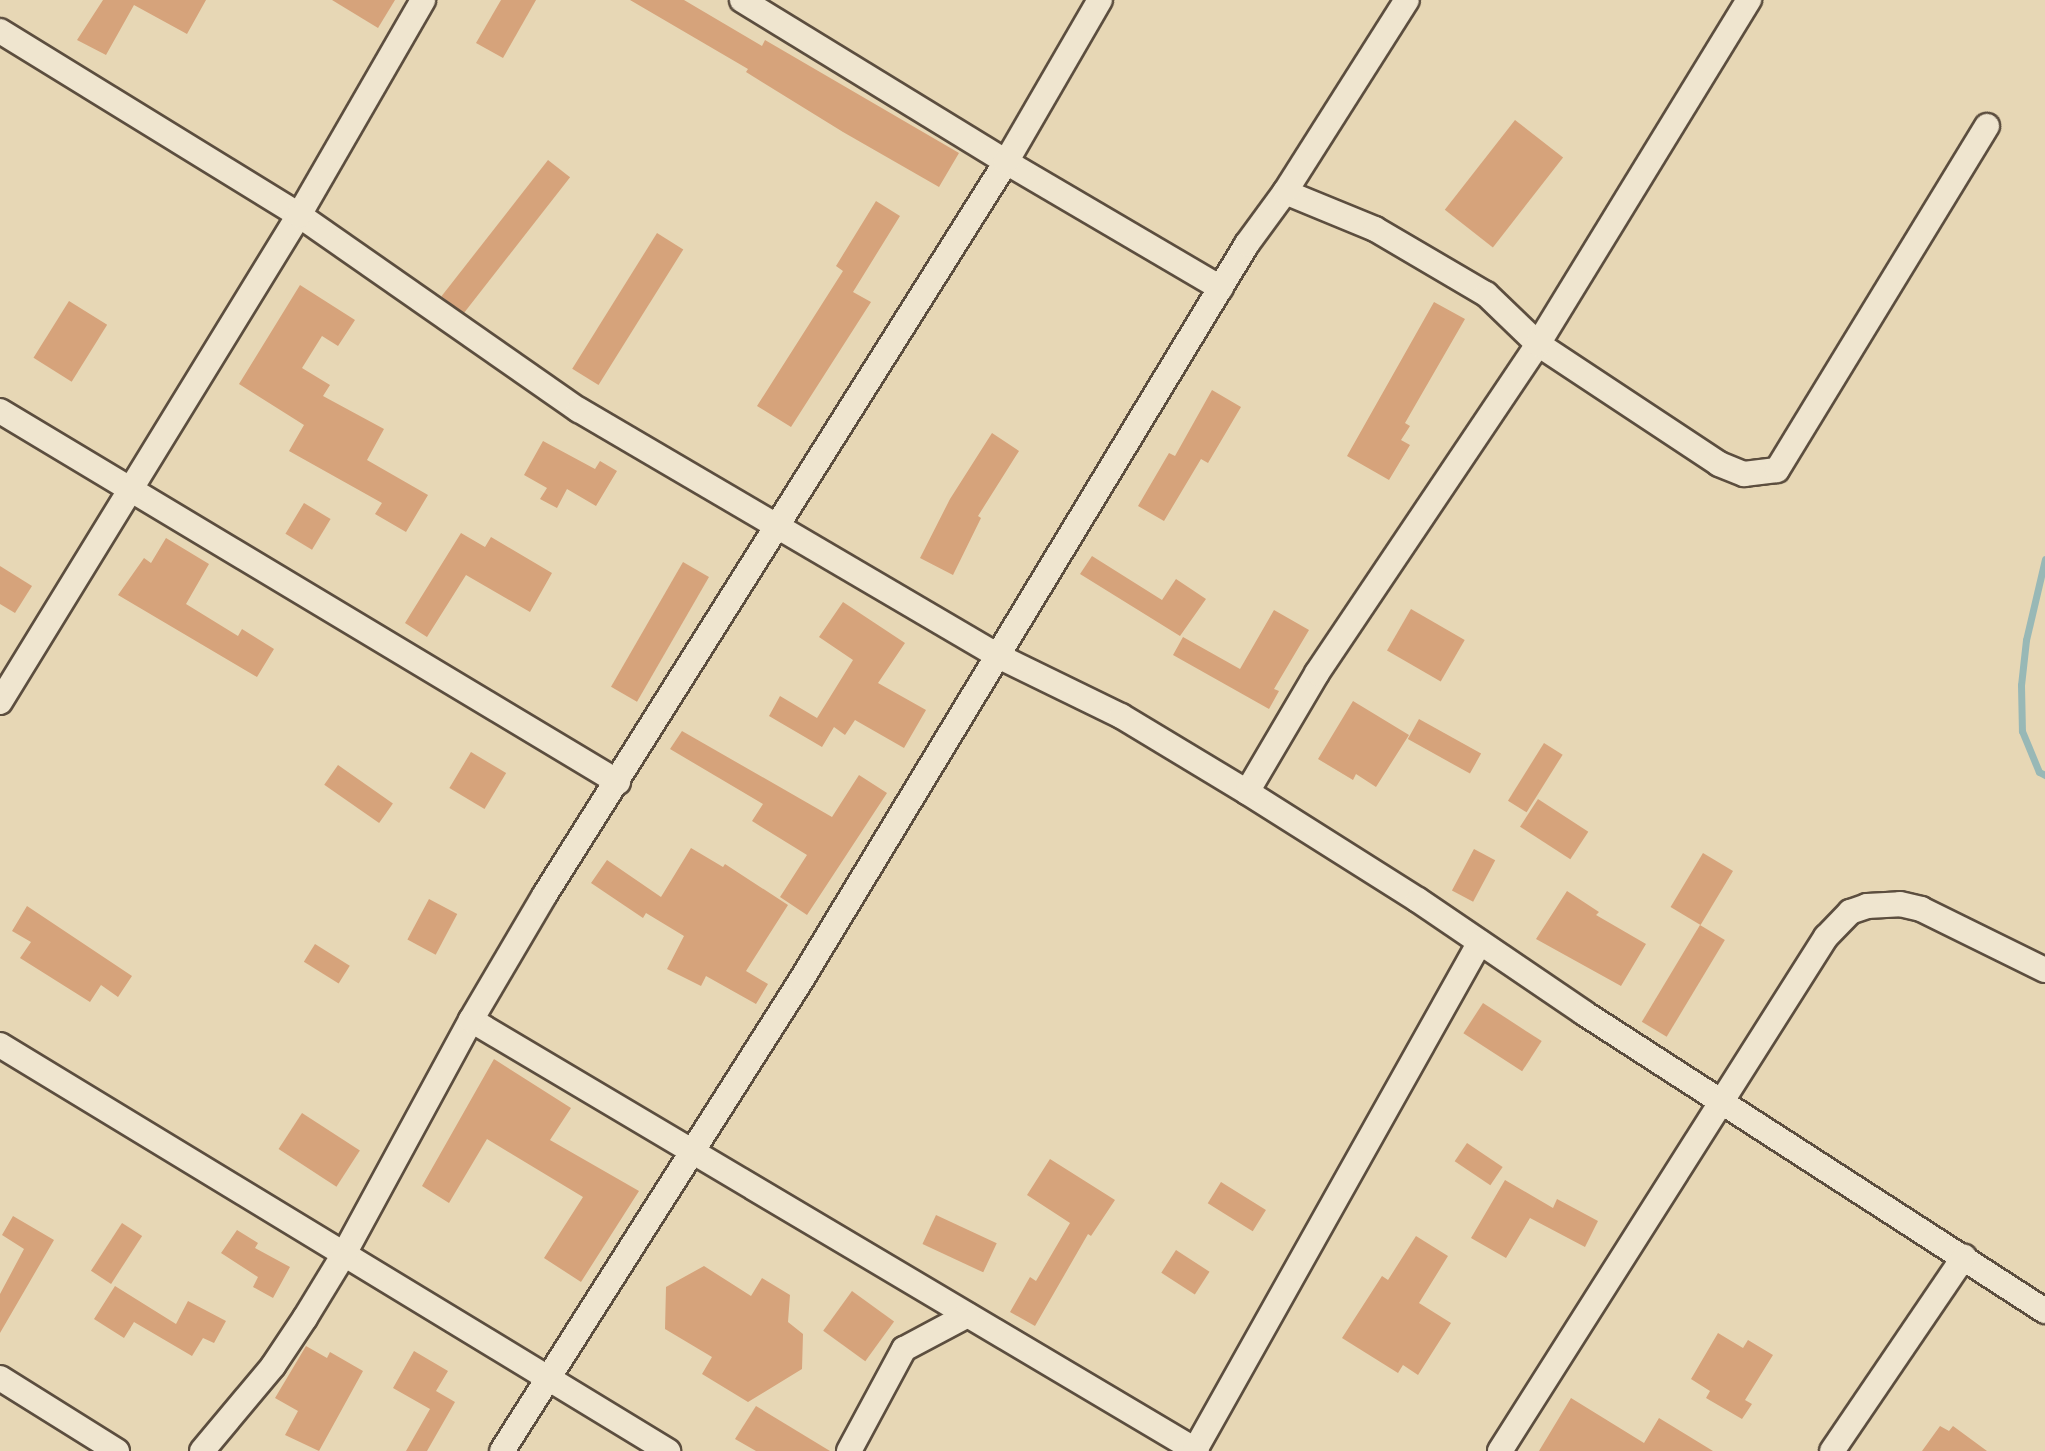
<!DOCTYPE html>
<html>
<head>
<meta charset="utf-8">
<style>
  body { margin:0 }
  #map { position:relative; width:2045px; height:1451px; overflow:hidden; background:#e7d7b5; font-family:"IM FELL Great Primer",serif }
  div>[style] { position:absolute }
  .stream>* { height:7px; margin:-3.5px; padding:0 3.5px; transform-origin:3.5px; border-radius:3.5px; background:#98b8b6 }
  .building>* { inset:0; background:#d6a37b; transform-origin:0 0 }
  .roads { filter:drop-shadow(2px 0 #5c4e3f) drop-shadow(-2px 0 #5c4e3f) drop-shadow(0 2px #5c4e3f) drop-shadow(0 -2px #5c4e3f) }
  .minor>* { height:24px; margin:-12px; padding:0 12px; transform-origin:12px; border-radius:12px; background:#efe5cf }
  span { translate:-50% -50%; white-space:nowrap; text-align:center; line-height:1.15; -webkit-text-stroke:6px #efe5cf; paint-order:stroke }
</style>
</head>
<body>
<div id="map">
  <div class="stream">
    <div style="left:2045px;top:559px;width:83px;rotate:103.2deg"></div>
    <div style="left:2026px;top:640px;width:45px;rotate:96.3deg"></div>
    <div style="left:2021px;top:685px;width:46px;rotate:88.8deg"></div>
    <div style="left:2022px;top:731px;width:44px;rotate:67.5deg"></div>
    <div style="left:2039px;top:772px;width:7px;rotate:27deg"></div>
  </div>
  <div class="building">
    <div style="clip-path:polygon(103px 0,206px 0,187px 34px,134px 5px,106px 55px,77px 40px)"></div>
    <div style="clip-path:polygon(332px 0,395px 0,378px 28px)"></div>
    <div style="clip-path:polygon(501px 0,536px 0,503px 58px,476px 43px)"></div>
    <div style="clip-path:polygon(630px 0,684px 0,762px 46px,765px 40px,959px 153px,939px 187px,843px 132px,746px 72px,748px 69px)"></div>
    <div style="left:1515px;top:120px;width:61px;height:114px;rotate:38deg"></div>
    <div style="left:548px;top:160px;width:28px;height:173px;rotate:38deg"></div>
    <div style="clip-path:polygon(876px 201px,900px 216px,853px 292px,871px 302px,791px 427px,757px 406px,843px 271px,836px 266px)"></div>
    <div style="left:657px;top:233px;width:31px;height:160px;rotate:32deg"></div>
    <div style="clip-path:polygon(300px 285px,355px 320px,338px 346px,322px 336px,302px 368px,330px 385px,323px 396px,384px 429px,367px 460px,428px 495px,406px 532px,375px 514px,382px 503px,289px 451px,304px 425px,239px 384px)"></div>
    <div style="left:69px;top:301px;width:45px;height:67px;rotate:32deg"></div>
    <div style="clip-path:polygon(1434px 302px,1465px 319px,1405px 423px,1410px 426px,1401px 440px,1410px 445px,1389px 480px,1347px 456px)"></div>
    <div style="clip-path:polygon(1212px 390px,1241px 407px,1208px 463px,1201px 459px,1164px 521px,1138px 506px,1169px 453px,1175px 456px)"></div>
    <div style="clip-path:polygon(992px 433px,1019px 451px,978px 516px,981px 518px,953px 575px,920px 558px,950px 499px)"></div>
    <div style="clip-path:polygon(543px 441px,595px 469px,600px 461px,617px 471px,596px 506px,567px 489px,557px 508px,540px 499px,547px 488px,524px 475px)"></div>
    <div style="left:304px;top:503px;width:31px;height:36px;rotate:31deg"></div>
    <div style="clip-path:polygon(461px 533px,485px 547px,491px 537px,552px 573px,530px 612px,466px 575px,427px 637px,405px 623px)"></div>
    <div style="clip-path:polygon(166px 538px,209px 564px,186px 604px,238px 636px,242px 629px,274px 649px,257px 677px,118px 595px,144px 558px,151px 563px)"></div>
    <div style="clip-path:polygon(1092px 556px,1162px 600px,1176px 579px,1206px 599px,1180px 636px,1080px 574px)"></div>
    <div style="left:683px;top:562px;width:30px;height:144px;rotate:30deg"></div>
    <div style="clip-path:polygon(0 566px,32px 586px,15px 613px,0 604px)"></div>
    <div style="clip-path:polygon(843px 602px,905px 643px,878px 683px,926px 710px,904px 748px,855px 720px,845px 735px,834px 727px,822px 747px,769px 716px,780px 696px,817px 718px,853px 660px,819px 637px)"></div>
    <div style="left:1411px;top:609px;width:62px;height:48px;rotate:30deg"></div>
    <div style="clip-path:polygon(1274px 610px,1309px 630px,1274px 689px,1279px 691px,1269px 709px,1173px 655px,1183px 637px,1240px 669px)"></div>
    <div style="clip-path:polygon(1353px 701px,1409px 735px,1376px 787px,1356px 774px,1353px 780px,1318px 759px)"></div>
    <div style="left:1419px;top:719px;width:71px;height:23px;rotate:29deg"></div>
    <div style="clip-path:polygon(682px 731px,832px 817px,859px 775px,887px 793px,807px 915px,780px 897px,807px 855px,752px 821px,763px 804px,670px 749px)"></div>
    <div style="left:1544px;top:743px;width:22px;height:68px;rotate:32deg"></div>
    <div style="left:471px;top:752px;width:41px;height:42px;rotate:31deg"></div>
    <div style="left:338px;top:765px;width:67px;height:24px;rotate:35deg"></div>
    <div style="left:1538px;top:799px;width:60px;height:33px;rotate:33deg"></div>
    <div style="clip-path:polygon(691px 848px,723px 867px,725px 864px,788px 905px,746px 971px,768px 984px,756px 1004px,706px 976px,701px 986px,667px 969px,684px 936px,646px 913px,643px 918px,591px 883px,607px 860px,661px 897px)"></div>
    <div style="left:1474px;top:849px;width:24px;height:47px;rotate:28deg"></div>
    <div style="left:1703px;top:853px;width:35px;height:63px;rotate:31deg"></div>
    <div style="clip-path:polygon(1567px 891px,1599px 912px,1596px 915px,1646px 944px,1621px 986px,1536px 939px)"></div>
    <div style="left:429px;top:899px;width:32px;height:46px;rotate:28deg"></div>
    <div style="clip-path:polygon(27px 906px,132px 976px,118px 997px,101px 985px,90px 1002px,20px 958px,31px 942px,12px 931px)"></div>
    <div style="left:1700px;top:925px;width:29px;height:113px;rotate:31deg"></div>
    <div style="left:315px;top:944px;width:41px;height:21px;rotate:32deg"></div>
    <div style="left:1483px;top:1003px;width:70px;height:36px;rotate:33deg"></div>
    <div style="clip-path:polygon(494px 1059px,571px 1108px,550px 1140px,639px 1191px,581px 1282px,544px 1258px,583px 1197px,487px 1139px,449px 1203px,422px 1186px)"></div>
    <div style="left:302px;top:1113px;width:69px;height:43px;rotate:33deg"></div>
    <div style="left:1467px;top:1143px;width:43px;height:22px;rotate:34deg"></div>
    <div style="clip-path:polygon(1050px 1159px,1115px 1200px,1091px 1236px,1088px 1234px,1035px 1326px,1010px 1312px,1030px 1277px,1036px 1281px,1070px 1223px,1027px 1195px)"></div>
    <div style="clip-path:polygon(1505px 1180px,1553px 1208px,1557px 1199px,1598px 1221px,1585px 1247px,1530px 1218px,1506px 1258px,1471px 1238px)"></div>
    <div style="left:1221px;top:1182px;width:53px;height:25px;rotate:32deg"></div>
    <div style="left:936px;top:1215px;width:67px;height:32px;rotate:25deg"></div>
    <div style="clip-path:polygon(13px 1216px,54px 1240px,0 1333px,0 1294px,24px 1249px,2px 1235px)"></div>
    <div style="left:122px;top:1223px;width:24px;height:57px;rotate:33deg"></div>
    <div style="clip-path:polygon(237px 1230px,258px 1243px,255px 1248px,290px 1267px,273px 1298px,253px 1287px,258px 1277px,221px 1253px)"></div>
    <div style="clip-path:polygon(1416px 1236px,1448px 1256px,1419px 1303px,1451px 1323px,1418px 1375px,1403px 1365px,1398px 1373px,1342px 1338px,1382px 1276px,1388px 1280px)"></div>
    <div style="left:1176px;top:1250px;width:40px;height:27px;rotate:33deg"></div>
    <div style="clip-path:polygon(704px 1266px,751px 1296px,762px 1278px,790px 1295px,788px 1322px,803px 1334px,802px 1369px,748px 1402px,702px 1374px,712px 1357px,665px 1329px,666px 1287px)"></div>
    <div style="clip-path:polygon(115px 1286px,176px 1324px,188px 1301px,226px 1321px,214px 1343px,203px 1338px,192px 1356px,134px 1322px,124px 1338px,94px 1319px)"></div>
    <div style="left:852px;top:1291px;width:52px;height:49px;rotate:36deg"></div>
    <div style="clip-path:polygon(1718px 1333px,1743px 1348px,1748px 1340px,1773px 1355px,1745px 1400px,1752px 1404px,1742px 1419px,1706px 1398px,1710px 1391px,1691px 1379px)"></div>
    <div style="clip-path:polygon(306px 1346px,327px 1358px,330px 1352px,363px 1371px,319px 1451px,285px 1435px,298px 1411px,275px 1398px)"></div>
    <div style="clip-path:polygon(414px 1351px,448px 1371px,436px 1391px,455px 1402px,427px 1451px,406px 1451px,430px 1409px,393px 1388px)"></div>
    <div style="clip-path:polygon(1571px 1398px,1644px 1443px,1659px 1418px,1713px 1451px,1539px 1451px)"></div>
    <div style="clip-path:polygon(756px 1406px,830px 1451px,756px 1451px,735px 1439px)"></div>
    <div style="clip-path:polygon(1940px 1426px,1949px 1431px,1953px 1426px,1987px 1451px,1922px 1451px)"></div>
  </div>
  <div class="roads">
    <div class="minor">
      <div style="left:742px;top:0;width:310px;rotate:31.5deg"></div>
      <div style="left:1006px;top:162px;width:249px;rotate:30.4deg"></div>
      <div style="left:0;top:31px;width:351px;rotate:31.6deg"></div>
      <div style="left:299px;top:215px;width:341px;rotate:34.9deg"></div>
      <div style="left:579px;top:410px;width:484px;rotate:30.4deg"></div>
      <div style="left:996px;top:655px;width:139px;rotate:26deg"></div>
      <div style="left:1121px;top:716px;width:147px;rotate:31.1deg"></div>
      <div style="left:1247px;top:792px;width:202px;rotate:32.3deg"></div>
      <div style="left:1418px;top:900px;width:201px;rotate:34.2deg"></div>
      <div style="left:1584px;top:1013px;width:549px;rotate:32.88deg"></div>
      <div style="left:1285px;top:192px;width:97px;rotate:22.3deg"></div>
      <div style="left:1375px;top:229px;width:129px;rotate:30.4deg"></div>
      <div style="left:1486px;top:294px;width:72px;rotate:43.9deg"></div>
      <div style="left:1538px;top:344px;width:217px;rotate:33.5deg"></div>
      <div style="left:1719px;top:464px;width:27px;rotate:22deg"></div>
      <div style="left:1744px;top:474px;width:33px;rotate:-7deg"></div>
      <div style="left:1777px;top:470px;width:403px;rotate:-58.6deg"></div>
      <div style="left:0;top:411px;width:721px;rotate:30.98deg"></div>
      <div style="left:0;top:702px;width:571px;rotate:-58.45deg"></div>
      <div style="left:299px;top:215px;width:248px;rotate:-60deg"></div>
      <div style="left:1247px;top:792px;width:138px;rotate:-59.5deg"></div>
      <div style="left:1317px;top:673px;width:396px;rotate:-56.1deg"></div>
      <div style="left:1538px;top:344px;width:404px;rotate:-58.5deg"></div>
      <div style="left:471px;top:1020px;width:844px;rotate:30.7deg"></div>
      <div style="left:0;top:1045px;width:782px;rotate:31.29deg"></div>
      <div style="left:0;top:1378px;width:138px;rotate:32deg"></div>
      <div style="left:1195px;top:1450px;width:582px;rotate:-60.71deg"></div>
      <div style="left:202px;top:1451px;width:111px;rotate:-50.1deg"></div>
      <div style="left:273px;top:1366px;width:58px;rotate:-56.3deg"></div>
      <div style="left:305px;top:1318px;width:75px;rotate:-58.6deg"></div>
      <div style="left:344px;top:1254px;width:266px;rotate:-61.5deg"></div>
      <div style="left:471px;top:1020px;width:144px;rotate:-59.5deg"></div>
      <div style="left:544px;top:896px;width:867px;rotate:-57.81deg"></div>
      <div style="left:1006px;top:162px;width:187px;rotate:-59.9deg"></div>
      <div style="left:502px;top:1451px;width:556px;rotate:-57.57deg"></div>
      <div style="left:800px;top:982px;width:863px;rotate:-58.8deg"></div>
      <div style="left:1247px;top:244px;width:64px;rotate:-53.8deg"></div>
      <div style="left:1285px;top:192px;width:227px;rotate:-57.6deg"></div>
      <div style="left:849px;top:1451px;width:116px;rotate:-61.7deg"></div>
      <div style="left:904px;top:1349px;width:72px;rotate:-28deg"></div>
      <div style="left:1500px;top:1451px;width:609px;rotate:-57.62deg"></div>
      <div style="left:1826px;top:937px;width:35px;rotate:-46deg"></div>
      <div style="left:1850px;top:912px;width:18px;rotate:-19deg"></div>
      <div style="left:1867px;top:906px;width:33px;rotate:-3deg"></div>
      <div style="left:1900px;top:904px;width:22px;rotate:13deg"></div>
      <div style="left:1921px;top:909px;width:138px;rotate:26.2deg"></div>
      <div style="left:1832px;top:1451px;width:235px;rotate:-55.8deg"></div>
    </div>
  </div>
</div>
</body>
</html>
